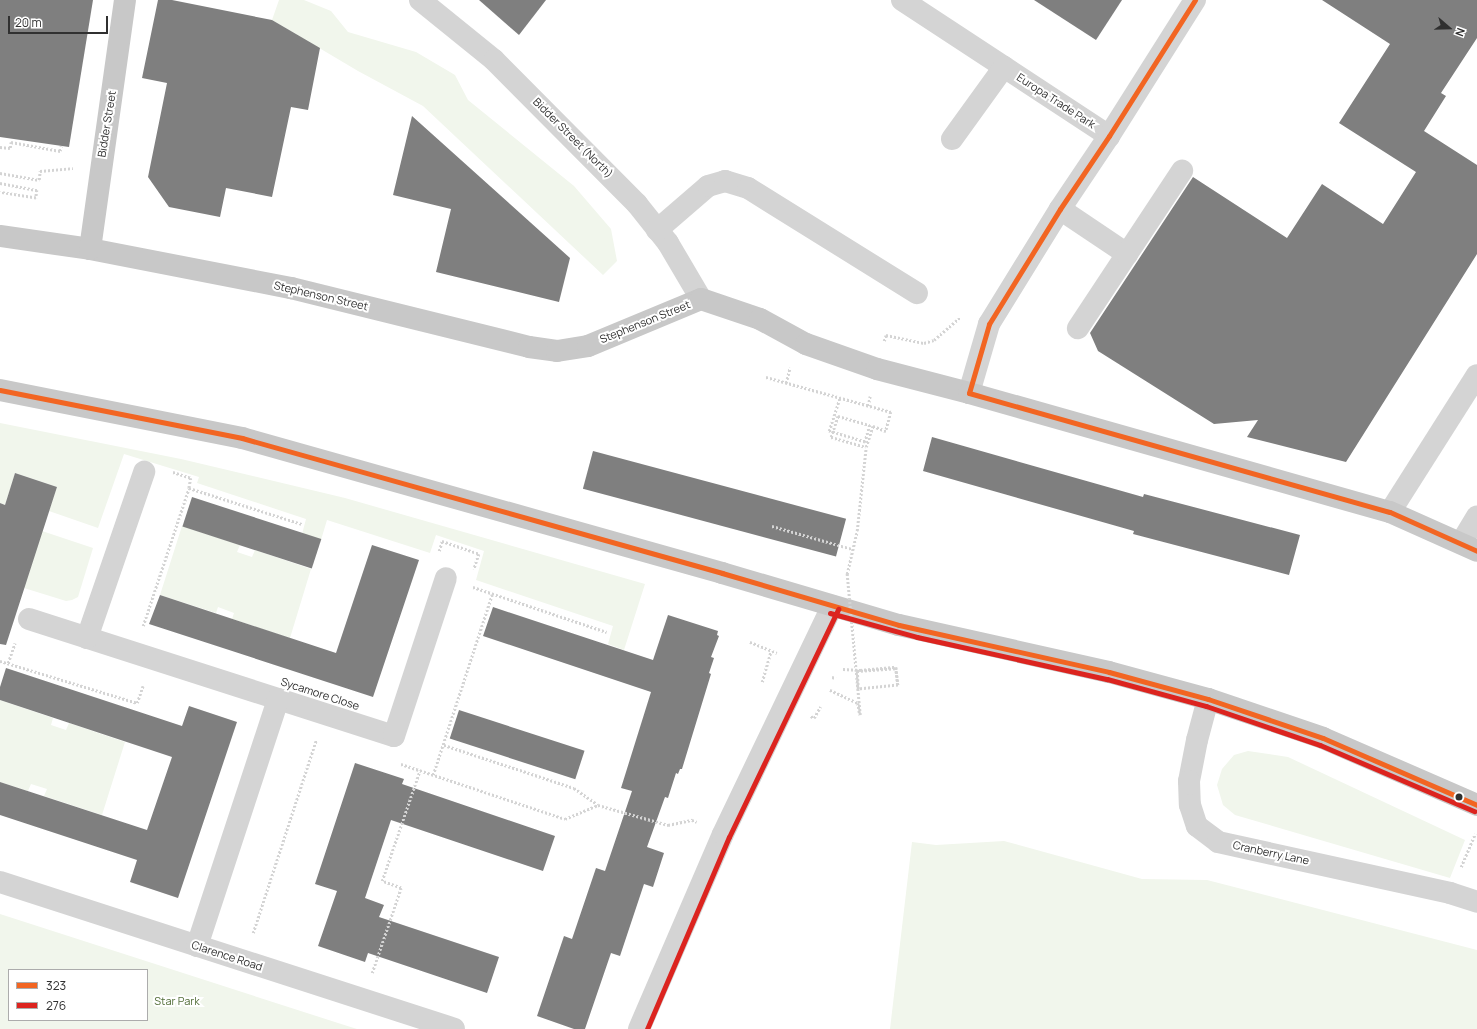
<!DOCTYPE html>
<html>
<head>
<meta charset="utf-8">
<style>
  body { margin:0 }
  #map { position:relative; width:1477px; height:1029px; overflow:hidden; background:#fff; font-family:Manrope,sans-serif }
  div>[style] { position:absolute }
  .green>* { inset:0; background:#f1f6ec }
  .building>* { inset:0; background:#7f7f7f; transform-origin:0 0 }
  .path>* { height:2.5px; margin-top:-1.25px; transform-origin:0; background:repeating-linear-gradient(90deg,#d4d4d4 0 2px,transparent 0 4px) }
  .minor>* { height:22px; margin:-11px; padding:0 11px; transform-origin:11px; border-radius:11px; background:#d4d4d4 }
  .major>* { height:22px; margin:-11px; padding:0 11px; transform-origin:11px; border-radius:11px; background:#c8c8c8 }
  .path-bridge>* { height:2.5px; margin-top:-1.25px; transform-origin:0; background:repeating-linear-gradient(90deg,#d4d4d4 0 2px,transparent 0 4px) }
  .bus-1>* { height:5px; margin:-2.5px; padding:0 2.5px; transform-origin:2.5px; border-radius:2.5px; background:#f26522 }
  .bus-2>* { height:5px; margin:-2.5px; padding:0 2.5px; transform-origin:2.5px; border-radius:2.5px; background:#dc241f }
  .dots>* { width:11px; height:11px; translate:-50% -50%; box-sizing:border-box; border:2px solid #fff; border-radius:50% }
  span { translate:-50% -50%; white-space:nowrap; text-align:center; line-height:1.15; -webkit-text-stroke:4px #fff; paint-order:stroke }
  .street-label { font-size:11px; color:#303030 }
  .park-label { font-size:11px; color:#546f3a }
  .legend { position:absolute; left:8px; top:969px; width:140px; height:52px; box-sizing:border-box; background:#fff; border:1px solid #acacac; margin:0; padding:5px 7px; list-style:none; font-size:12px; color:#303030 }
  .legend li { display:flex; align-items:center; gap:8px; height:20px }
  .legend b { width:20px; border:1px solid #acacac }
  .north { position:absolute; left:1429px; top:8px; width:40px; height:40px; -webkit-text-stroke:3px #fff; paint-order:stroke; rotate:110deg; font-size:11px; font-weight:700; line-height:16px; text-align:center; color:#303030 }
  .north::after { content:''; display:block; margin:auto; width:14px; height:18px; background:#303030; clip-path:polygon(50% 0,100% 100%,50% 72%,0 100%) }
  .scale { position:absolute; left:8px; top:16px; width:100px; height:18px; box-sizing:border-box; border:2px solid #303030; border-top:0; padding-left:5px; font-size:12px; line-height:14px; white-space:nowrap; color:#303030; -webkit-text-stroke:3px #fff; paint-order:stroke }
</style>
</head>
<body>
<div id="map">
  <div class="green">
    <div style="clip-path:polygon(279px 0,304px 0,331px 11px,348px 32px,416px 52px,455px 75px,468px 100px,574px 186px,611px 229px,617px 261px,603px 275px,423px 106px,358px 71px,272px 20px)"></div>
    <div style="clip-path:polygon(0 423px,181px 459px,345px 498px,645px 584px,624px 650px,608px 644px,613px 626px,476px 580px,484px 551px,436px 535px,430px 553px,327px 520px,321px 540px,302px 534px,306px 519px,197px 483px,199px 477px,124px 454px,98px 528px,49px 511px,57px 487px,15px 473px,5px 505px,0 503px)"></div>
    <div style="clip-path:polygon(182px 526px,240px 545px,237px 552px,252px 557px,255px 550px,311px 569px,290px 638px,232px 619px,234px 613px,218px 607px,216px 613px,160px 595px)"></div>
    <div style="clip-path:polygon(42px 531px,93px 548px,78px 597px,72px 600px,66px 601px,24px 588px)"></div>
    <div style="clip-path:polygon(0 700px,53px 718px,51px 725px,66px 730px,69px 723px,125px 742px,102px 815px,44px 796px,47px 789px,31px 784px,28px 791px,0 782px)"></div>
    <div style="clip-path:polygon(1248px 751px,1288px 757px,1465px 840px,1450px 878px,1235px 815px,1223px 805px,1217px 785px,1222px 769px,1234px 755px)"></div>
    <div style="clip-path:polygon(1004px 841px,1142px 879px,1207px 880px,1477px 950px,1477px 1029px,890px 1029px,912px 842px,936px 845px)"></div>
    <div style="clip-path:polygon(evenodd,0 914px,338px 1023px,357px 1029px,0 1029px,0 914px,9px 970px,147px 970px,147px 1020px,9px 1020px,9px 970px)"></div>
  </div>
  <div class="building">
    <div style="clip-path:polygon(0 0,93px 0,69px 147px,0 137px)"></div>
    <div style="clip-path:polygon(158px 0,172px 0,272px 20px,320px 48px,308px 110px,291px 107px,272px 197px,226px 188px,220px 217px,169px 207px,148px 177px,167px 83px,142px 78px)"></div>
    <div style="clip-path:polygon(479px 0,546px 0,519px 35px)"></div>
    <div style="clip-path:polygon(1034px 0,1122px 0,1096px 40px)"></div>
    <div style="clip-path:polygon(1322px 0,1477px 0,1477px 38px,1441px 93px,1446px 96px,1424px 131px,1477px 165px,1477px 254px,1346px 462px,1247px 437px,1258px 420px,1214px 424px,1098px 351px,1090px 333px,1193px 177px,1287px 238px,1322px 184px,1383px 224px,1416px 172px,1339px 123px,1390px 44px)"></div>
    <div style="clip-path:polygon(412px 116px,570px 258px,559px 302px,436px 272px,451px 209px,393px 195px)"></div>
    <div style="clip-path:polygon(932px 437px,1143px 497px,1144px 494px,1300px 535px,1289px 575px,1133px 534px,1134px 531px,923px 471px)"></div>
    <div style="left:593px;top:451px;width:262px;height:39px;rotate:15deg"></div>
    <div style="clip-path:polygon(15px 473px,57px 487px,6px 645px,0 644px,0 503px,5px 505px)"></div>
    <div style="left:192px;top:497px;width:136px;height:31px;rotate:18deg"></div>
    <div style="clip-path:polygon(372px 545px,419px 560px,373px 697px,149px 624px,160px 595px,336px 653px)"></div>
    <div style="clip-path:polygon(493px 607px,653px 660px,668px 615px,718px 631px,717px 635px,719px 636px,711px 657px,714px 658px,709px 673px,711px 674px,682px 769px,680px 769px,678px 774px,676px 773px,668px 798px,665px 797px,647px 847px,664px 853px,653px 887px,644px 884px,620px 956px,611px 953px,585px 1029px,574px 1029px,537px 1016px,564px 936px,572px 939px,596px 868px,605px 871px,632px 791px,621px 788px,651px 692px,483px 636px)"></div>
    <div style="clip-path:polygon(6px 668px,182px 726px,189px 706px,237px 722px,178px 898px,130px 882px,137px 860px,0 815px,0 782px,147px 830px,172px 757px,0 700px,0 687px)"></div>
    <div style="left:459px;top:710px;width:132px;height:30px;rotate:18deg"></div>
    <div style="clip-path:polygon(355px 763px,404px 779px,402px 784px,555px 836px,543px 871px,391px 820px,365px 898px,384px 905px,379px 917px,499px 957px,487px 993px,368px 953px,365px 962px,318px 946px,337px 891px,315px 884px)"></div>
  </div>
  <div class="path">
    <div style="left:0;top:147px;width:10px;rotate:6deg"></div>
    <div style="left:10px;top:148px;width:6px;rotate:-81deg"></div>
    <div style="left:11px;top:142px;width:50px;rotate:10.4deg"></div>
    <div style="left:60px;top:151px;width:5px;rotate:-79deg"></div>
    <div style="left:0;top:173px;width:40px;rotate:10deg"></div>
    <div style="left:39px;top:180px;width:9px;rotate:-84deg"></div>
    <div style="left:40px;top:171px;width:33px;rotate:-5deg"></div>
    <div style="left:0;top:183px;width:38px;rotate:11deg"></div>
    <div style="left:37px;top:190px;width:8px;rotate:97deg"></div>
    <div style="left:36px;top:198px;width:36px;rotate:-171deg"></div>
    <div style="left:884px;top:341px;width:6px;rotate:-72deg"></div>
    <div style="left:886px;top:335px;width:39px;rotate:12deg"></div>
    <div style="left:924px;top:343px;width:10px;rotate:-17deg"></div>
    <div style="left:934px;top:340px;width:32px;rotate:-41deg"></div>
    <div style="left:958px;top:319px;width:4px"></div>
    <div style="left:766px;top:377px;width:130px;rotate:15.6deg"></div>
    <div style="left:891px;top:412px;width:20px;rotate:105deg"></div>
    <div style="left:786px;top:383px;width:16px;rotate:-76deg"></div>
    <div style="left:868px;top:406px;width:10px;rotate:-79deg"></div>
    <div style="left:838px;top:416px;width:33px;rotate:16deg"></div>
    <div style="left:870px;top:425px;width:18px;rotate:106deg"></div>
    <div style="left:865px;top:442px;width:38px;rotate:-163deg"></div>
    <div style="left:829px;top:431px;width:36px;rotate:-72deg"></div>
    <div style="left:831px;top:437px;width:36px;rotate:16deg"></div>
    <div style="left:173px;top:472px;width:19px;rotate:18deg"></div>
    <div style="left:191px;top:478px;width:10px;rotate:101deg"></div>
    <div style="left:189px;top:488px;width:119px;rotate:17.7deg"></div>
    <div style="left:772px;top:526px;width:83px;rotate:16deg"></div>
    <div style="left:439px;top:551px;width:10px;rotate:-73deg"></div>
    <div style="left:442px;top:541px;width:39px;rotate:19deg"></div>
    <div style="left:479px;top:554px;width:16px;rotate:108deg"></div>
    <div style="left:473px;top:587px;width:141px;rotate:18.6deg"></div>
    <div style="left:143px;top:626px;width:145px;rotate:-71.6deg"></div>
    <div style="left:750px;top:642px;width:29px;rotate:22deg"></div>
    <div style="left:0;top:661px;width:143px;rotate:17deg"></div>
    <div style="left:137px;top:703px;width:18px;rotate:-71deg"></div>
    <div style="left:8px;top:663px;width:21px;rotate:-71deg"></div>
    <div style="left:843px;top:669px;width:17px;rotate:3deg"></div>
    <div style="left:860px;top:670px;width:36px;rotate:-5deg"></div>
    <div style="left:896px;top:667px;width:18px;rotate:84deg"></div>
    <div style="left:898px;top:685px;width:40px;rotate:174.3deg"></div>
    <div style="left:858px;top:689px;width:18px;rotate:-93deg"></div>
    <div style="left:832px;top:677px;width:4px;rotate:14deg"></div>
    <div style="left:762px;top:682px;width:32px;rotate:-74deg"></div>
    <div style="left:830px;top:690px;width:31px;rotate:25deg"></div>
    <div style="left:858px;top:703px;width:12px;rotate:81deg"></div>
    <div style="left:811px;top:716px;width:4px;rotate:34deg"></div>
    <div style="left:814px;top:718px;width:13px;rotate:-61deg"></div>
    <div style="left:444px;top:745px;width:137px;rotate:18.3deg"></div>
    <div style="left:574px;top:788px;width:29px;rotate:35deg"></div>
    <div style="left:598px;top:805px;width:73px;rotate:15.9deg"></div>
    <div style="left:668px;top:825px;width:25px;rotate:-12deg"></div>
    <div style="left:692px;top:820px;width:5px;rotate:22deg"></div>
    <div style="left:401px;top:764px;width:173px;rotate:18.5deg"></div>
    <div style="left:565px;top:819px;width:36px;rotate:-23deg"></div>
    <div style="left:433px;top:775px;width:190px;rotate:-71.9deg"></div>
    <div style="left:1461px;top:867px;width:36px;rotate:-67deg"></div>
    <div style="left:253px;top:933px;width:203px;rotate:-71.9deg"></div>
    <div style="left:372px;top:973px;width:90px;rotate:-71.2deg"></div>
    <div style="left:401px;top:888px;width:20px;rotate:-160deg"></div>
    <div style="left:382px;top:881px;width:117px;rotate:-71.1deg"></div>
  </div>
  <div class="minor">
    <div style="left:420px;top:0;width:95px;rotate:39deg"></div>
    <div style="left:494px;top:60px;width:203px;rotate:45.2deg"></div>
    <div style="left:637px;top:204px;width:50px;rotate:51.5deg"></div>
    <div style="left:668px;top:243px;width:65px;rotate:59.5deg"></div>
    <div style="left:902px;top:0;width:248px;rotate:33.3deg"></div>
    <div style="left:952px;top:139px;width:89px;rotate:-54.2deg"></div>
    <div style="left:1060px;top:209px;width:81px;rotate:33.9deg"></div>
    <div style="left:1127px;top:254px;width:89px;rotate:123.5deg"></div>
    <div style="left:657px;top:230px;width:67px;rotate:-40.8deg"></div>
    <div style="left:708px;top:186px;width:18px;rotate:-16deg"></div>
    <div style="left:725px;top:181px;width:24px;rotate:17deg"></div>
    <div style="left:748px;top:188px;width:199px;rotate:31.9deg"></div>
    <div style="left:1127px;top:254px;width:100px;rotate:-56.5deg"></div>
    <div style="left:969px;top:393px;width:72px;rotate:-73.8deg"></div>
    <div style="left:989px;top:324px;width:135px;rotate:-58.3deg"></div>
    <div style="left:1060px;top:209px;width:88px;rotate:-56.1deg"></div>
    <div style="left:1109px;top:136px;width:161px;rotate:-57.7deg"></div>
    <div style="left:1390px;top:512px;width:162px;rotate:-57.6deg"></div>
    <div style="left:1461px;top:543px;width:31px;rotate:-59deg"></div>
    <div style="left:29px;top:619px;width:383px;rotate:17.8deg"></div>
    <div style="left:394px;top:736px;width:166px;rotate:-71.8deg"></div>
    <div style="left:87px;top:638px;width:176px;rotate:-71deg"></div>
    <div style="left:1208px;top:699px;width:42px;rotate:105deg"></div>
    <div style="left:1197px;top:740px;width:42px;rotate:101deg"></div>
    <div style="left:1189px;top:781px;width:24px;rotate:88deg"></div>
    <div style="left:1190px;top:805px;width:22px;rotate:72deg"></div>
    <div style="left:1197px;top:826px;width:26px;rotate:37deg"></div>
    <div style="left:1218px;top:842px;width:238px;rotate:12.4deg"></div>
    <div style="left:1450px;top:893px;width:28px;rotate:18deg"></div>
    <div style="left:0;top:882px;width:477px;rotate:17.9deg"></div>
    <div style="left:197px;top:946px;width:260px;rotate:-71.8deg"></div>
    <div style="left:639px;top:1029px;width:212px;rotate:-66.7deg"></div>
    <div style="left:723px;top:834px;width:253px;rotate:-64.4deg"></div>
  </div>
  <div class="major">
    <div style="left:0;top:236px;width:91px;rotate:8.2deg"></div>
    <div style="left:90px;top:249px;width:205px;rotate:11deg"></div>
    <div style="left:291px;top:288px;width:245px;rotate:13.9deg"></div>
    <div style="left:529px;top:347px;width:28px;rotate:8deg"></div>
    <div style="left:557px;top:351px;width:31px;rotate:-9deg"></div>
    <div style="left:588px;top:346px;width:122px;rotate:-22.6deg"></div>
    <div style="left:701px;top:299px;width:62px;rotate:18.7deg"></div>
    <div style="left:760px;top:319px;width:52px;rotate:28.5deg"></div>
    <div style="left:806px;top:344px;width:75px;rotate:19.4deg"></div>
    <div style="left:877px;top:369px;width:95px;rotate:14.6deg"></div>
    <div style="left:969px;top:393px;width:437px;rotate:15.8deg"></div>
    <div style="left:1390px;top:512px;width:95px;rotate:24.1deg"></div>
    <div style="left:90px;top:249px;width:251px;rotate:-82deg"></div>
    <div style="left:0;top:390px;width:247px;rotate:11.2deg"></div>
    <div style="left:242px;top:438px;width:499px;rotate:15.7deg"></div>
    <div style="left:722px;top:573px;width:184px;rotate:16.4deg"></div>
    <div style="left:899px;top:625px;width:215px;rotate:12.6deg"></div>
    <div style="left:1109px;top:672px;width:103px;rotate:15.3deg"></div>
    <div style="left:1208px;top:699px;width:121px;rotate:18.7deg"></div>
    <div style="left:1323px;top:738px;width:168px;rotate:23.5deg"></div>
  </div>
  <div class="path-bridge">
    <div style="left:831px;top:437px;width:22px;rotate:-72deg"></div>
    <div style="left:857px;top:671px;width:39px;rotate:-4deg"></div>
    <div style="left:896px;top:668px;width:17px;rotate:83deg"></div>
    <div style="left:860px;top:715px;width:142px;rotate:-95.3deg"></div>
    <div style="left:847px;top:574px;width:44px;rotate:-76.9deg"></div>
    <div style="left:857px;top:531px;width:84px;rotate:-83.9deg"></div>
    <div style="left:866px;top:447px;width:22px;rotate:-72deg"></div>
    <div style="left:873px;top:426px;width:14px;rotate:21deg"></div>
  </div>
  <div class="bus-1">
    <div style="left:0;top:390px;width:247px;rotate:11.2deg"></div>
    <div style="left:242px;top:438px;width:499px;rotate:15.7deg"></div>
    <div style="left:722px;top:573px;width:184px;rotate:16.4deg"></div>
    <div style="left:899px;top:625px;width:215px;rotate:12.6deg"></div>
    <div style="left:1109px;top:672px;width:103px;rotate:15.3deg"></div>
    <div style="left:1208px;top:699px;width:121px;rotate:18.7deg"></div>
    <div style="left:1323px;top:738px;width:168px;rotate:23.5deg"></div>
    <div style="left:969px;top:393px;width:437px;rotate:15.8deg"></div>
    <div style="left:1390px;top:512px;width:95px;rotate:24.1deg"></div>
    <div style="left:969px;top:393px;width:72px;rotate:-73.8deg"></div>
    <div style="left:989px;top:324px;width:135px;rotate:-58.3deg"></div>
    <div style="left:1060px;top:209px;width:88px;rotate:-56.1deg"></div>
    <div style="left:1109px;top:136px;width:161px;rotate:-57.7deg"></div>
  </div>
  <div class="bus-2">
    <div style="left:830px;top:613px;width:90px;rotate:15.4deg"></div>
    <div style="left:917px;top:637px;width:195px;rotate:12.5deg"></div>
    <div style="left:1107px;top:679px;width:103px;rotate:15.3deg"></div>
    <div style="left:1206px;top:706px;width:120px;rotate:18.9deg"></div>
    <div style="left:1320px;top:745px;width:168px;rotate:23.2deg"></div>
    <div style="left:647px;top:1029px;width:209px;rotate:-66.9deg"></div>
    <div style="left:729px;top:837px;width:253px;rotate:-64.4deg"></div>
  </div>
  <div class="dots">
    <div style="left:1459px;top:797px;background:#303030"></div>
  </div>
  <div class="street-label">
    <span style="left:1056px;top:101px;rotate:33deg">Europa Trade Park</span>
    <span style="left:107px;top:124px;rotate:-81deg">Bidder Street</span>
    <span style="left:573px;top:138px;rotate:45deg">Bidder Street (North)</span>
    <span style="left:321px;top:296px;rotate:13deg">Stephenson Street</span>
    <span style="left:645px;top:322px;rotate:-22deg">Stephenson Street</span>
    <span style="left:320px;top:694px;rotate:18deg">Sycamore Close</span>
    <span style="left:1271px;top:853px;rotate:12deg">Cranberry Lane</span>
    <span style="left:227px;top:956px;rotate:18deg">Clarence Road</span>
  </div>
  <div class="park-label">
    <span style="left:177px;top:1001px">Star Park</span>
  </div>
  <ul class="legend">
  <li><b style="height:5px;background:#f26522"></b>323</li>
  <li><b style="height:5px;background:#dc241f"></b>276</li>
  </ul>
  <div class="north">N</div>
  <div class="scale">20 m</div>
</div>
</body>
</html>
